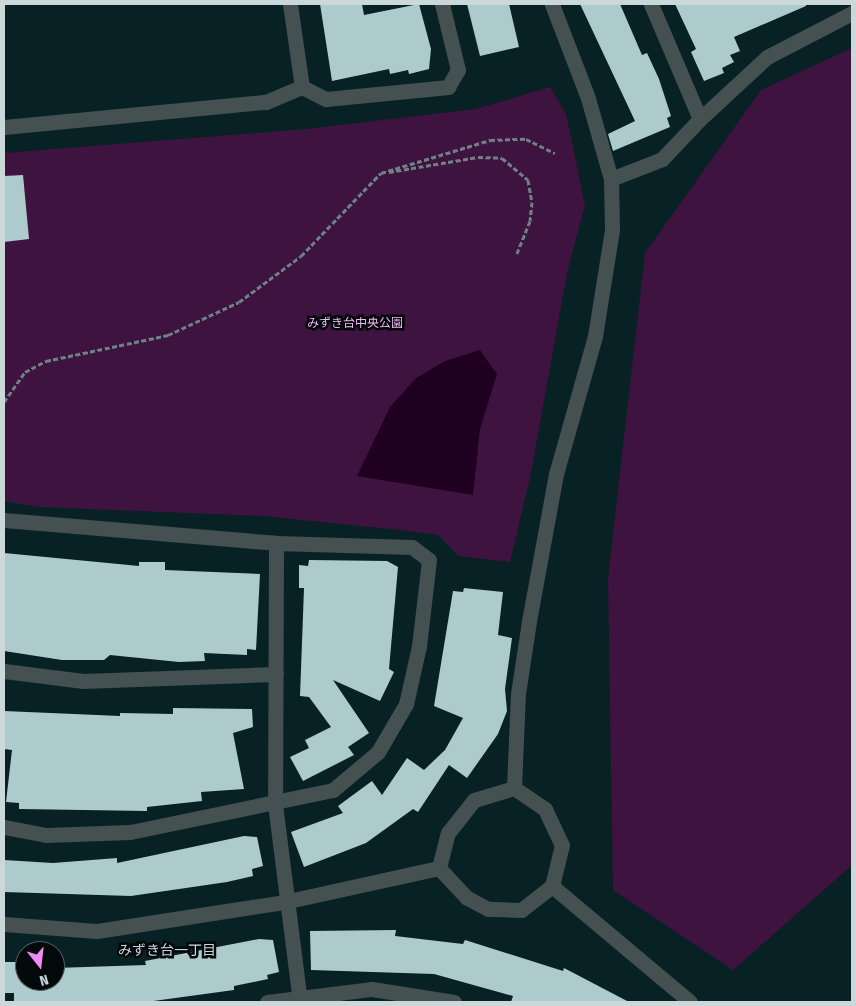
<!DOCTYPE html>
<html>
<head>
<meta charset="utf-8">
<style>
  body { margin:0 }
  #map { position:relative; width:856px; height:1006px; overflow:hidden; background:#082124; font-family:"Fira Sans Condensed","Noto Sans JP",sans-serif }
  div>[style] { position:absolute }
  .green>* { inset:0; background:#3e133f }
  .water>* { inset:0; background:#1f0021 }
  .building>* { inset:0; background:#adcacd }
  .path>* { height:3px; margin-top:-1.5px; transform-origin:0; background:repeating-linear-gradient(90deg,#6e8184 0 5px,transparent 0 7.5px) }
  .street>* { height:15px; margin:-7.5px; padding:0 7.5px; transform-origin:7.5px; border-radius:7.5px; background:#455051 }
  span { translate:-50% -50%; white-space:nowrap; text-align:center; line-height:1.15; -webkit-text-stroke:5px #02090a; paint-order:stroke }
  .park-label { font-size:12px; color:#f7b6f5 }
  .neighbourhood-label { font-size:14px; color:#cad8da }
  .frame { position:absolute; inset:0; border:5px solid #cad8da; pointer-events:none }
  .north { position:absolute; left:15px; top:941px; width:50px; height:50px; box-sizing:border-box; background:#02090a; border:1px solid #525c5d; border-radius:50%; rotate:164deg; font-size:14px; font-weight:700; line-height:20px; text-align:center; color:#cad8da }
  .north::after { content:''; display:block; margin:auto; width:18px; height:22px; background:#f38af2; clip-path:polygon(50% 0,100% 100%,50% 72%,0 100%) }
</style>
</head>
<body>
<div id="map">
  <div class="green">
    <div style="clip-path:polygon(852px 48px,852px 865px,733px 970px,613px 890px,608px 578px,645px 253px,761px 90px)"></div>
    <div style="clip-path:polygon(550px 87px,566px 114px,585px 205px,567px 273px,531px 473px,510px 562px,459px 556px,438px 535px,400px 530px,263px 516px,39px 507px,4px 501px,4px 153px,306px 129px,476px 109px)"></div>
  </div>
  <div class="water">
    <div style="clip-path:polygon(480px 350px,497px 374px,480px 429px,473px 495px,357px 476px,390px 407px,416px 378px,445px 361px)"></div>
  </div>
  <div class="building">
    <div style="clip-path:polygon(320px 4px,362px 4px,364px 15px,419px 4px,431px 49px,429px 69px,409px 74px,408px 70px,390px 74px,389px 69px,332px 81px)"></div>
    <div style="clip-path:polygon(467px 4px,509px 4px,519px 47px,480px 56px)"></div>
    <div style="clip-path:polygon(580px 4px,620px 4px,642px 55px,647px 53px,659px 79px,671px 116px,667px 118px,670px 127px,613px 151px,608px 134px,635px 121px)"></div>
    <div style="clip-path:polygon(675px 4px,806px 4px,806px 6px,734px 37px,740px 51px,730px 55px,734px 62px,722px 68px,724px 73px,704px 81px,691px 52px,696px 49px)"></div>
    <div style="clip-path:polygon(23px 175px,29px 239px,4px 242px,4px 176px)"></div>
    <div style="clip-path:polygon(4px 553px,139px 566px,139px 562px,165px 562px,165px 570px,260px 574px,256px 650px,247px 649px,247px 655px,204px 653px,205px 661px,179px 662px,110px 655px,104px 660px,62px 660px,4px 651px)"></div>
    <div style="clip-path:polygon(309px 560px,387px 561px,398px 567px,389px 669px,394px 672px,380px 701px,333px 680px,369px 733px,348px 747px,354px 755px,303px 781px,290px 757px,309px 748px,305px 740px,331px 727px,309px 697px,300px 696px,304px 588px,299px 588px,299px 565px,308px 566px)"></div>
    <div style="clip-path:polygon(464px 588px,503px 592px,498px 635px,512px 638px,505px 689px,507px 711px,498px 734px,467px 778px,449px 765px,418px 812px,413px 809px,366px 843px,304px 867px,291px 832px,343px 813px,338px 806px,372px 781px,382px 795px,407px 758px,424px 770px,445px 750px,463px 718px,434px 706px,453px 591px,463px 592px)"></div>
    <div style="clip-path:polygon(173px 708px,252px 709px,253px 727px,233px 733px,244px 789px,201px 792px,202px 801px,147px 807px,147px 811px,19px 809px,19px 803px,6px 802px,12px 750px,4px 749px,4px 711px,120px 716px,120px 713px,173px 714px)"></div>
    <div style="clip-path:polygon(244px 836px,257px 837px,263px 866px,252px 869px,253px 876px,227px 882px,131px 896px,4px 892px,4px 860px,53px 863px,117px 858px,117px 863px)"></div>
    <div style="clip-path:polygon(396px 930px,395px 936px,463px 944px,465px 940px,563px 971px,564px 968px,629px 1002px,511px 1002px,513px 996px,434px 974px,311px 970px,310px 931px)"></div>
    <div style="clip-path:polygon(259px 939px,273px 940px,279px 972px,267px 975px,268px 979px,234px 986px,234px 990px,146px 1002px,14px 1002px,14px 993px,4px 993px,4px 962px,25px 962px,25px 981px,55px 981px,55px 968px,146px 965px,145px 961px)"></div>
  </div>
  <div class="path">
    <div style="left:389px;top:172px;width:90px;rotate:-9.6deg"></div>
    <div style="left:478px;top:157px;width:24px;rotate:2deg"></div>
    <div style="left:502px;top:158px;width:34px;rotate:40deg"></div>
    <div style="left:528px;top:180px;width:22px;rotate:80deg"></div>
    <div style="left:532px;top:202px;width:19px;rotate:96deg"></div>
    <div style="left:530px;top:221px;width:37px;rotate:112deg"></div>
    <div style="left:4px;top:402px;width:37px;rotate:-55deg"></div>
    <div style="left:25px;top:372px;width:24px;rotate:-28deg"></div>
    <div style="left:46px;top:361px;width:125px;rotate:-12deg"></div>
    <div style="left:168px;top:335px;width:78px;rotate:-24.9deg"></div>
    <div style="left:239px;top:302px;width:77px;rotate:-36.6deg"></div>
    <div style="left:301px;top:256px;width:115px;rotate:-46.1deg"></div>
    <div style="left:381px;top:173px;width:114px;rotate:-16.8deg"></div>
    <div style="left:490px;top:140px;width:36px;rotate:-2deg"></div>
    <div style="left:526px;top:139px;width:32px;rotate:26deg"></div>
  </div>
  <div class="street">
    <div style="left:290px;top:4px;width:84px;rotate:81.8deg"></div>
    <div style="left:700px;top:119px;width:91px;rotate:-42.8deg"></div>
    <div style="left:767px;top:57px;width:96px;rotate:-27.4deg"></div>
    <div style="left:4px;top:127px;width:263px;rotate:-5.5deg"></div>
    <div style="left:266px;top:102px;width:39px;rotate:-23deg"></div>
    <div style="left:302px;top:87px;width:27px;rotate:27deg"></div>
    <div style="left:326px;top:99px;width:123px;rotate:-5.6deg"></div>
    <div style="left:448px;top:87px;width:20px;rotate:-60deg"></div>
    <div style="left:458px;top:70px;width:68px;rotate:-103.6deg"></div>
    <div style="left:611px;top:179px;width:55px;rotate:-21.4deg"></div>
    <div style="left:662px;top:159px;width:55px;rotate:-46.5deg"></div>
    <div style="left:700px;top:119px;width:125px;rotate:-113.1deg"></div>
    <div style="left:4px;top:520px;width:273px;rotate:4.8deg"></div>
    <div style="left:276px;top:543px;width:136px;rotate:1.7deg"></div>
    <div style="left:412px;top:547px;width:21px;rotate:37deg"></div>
    <div style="left:429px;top:560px;width:87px;rotate:96.6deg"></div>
    <div style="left:419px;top:646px;width:59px;rotate:102.6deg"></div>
    <div style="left:406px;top:704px;width:56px;rotate:120.3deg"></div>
    <div style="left:378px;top:752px;width:59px;rotate:139.8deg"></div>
    <div style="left:333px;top:790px;width:207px;rotate:168.3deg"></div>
    <div style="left:130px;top:832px;width:84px;rotate:178deg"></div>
    <div style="left:46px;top:835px;width:43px;rotate:-169.2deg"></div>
    <div style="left:276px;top:543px;width:261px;rotate:90.2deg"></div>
    <div style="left:275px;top:804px;width:200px;rotate:82.8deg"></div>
    <div style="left:4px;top:671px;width:80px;rotate:7.2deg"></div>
    <div style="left:83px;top:681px;width:193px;rotate:-2.1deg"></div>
    <div style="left:514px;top:788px;width:94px;rotate:-87.6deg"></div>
    <div style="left:518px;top:694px;width:74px;rotate:-81.4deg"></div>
    <div style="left:529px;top:621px;width:149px;rotate:-79.6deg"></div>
    <div style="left:556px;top:474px;width:143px;rotate:-74.2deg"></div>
    <div style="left:595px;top:336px;width:107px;rotate:-80.9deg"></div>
    <div style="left:612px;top:230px;width:51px;rotate:-91.1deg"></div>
    <div style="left:611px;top:179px;width:84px;rotate:-105.9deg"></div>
    <div style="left:588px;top:98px;width:101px;rotate:-111deg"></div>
    <div style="left:514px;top:788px;width:37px;rotate:34deg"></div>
    <div style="left:545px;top:809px;width:40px;rotate:65deg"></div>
    <div style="left:562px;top:845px;width:42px;rotate:103.7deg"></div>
    <div style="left:552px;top:886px;width:39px;rotate:142deg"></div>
    <div style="left:521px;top:910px;width:33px;rotate:-178deg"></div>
    <div style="left:488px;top:909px;width:24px;rotate:-152deg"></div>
    <div style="left:467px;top:898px;width:41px;rotate:-133deg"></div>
    <div style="left:439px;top:868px;width:36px;rotate:-76deg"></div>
    <div style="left:448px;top:833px;width:42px;rotate:-51.8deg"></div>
    <div style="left:474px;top:800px;width:42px;rotate:-16.7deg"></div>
    <div style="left:552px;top:886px;width:180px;rotate:40deg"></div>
    <div style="left:4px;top:924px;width:93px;rotate:4.3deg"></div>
    <div style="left:97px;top:931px;width:189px;rotate:-8.8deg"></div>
    <div style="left:284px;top:902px;width:159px;rotate:-12.4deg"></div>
    <div style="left:267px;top:1002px;width:106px;rotate:-7.1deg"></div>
    <div style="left:372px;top:989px;width:83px;rotate:9deg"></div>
  </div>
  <div class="park-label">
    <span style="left:355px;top:324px">みずき台中央公園</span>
  </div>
  <div class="neighbourhood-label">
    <span style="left:167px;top:951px">みずき台一丁目</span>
  </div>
  <div class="frame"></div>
  <div class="north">N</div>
</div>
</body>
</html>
